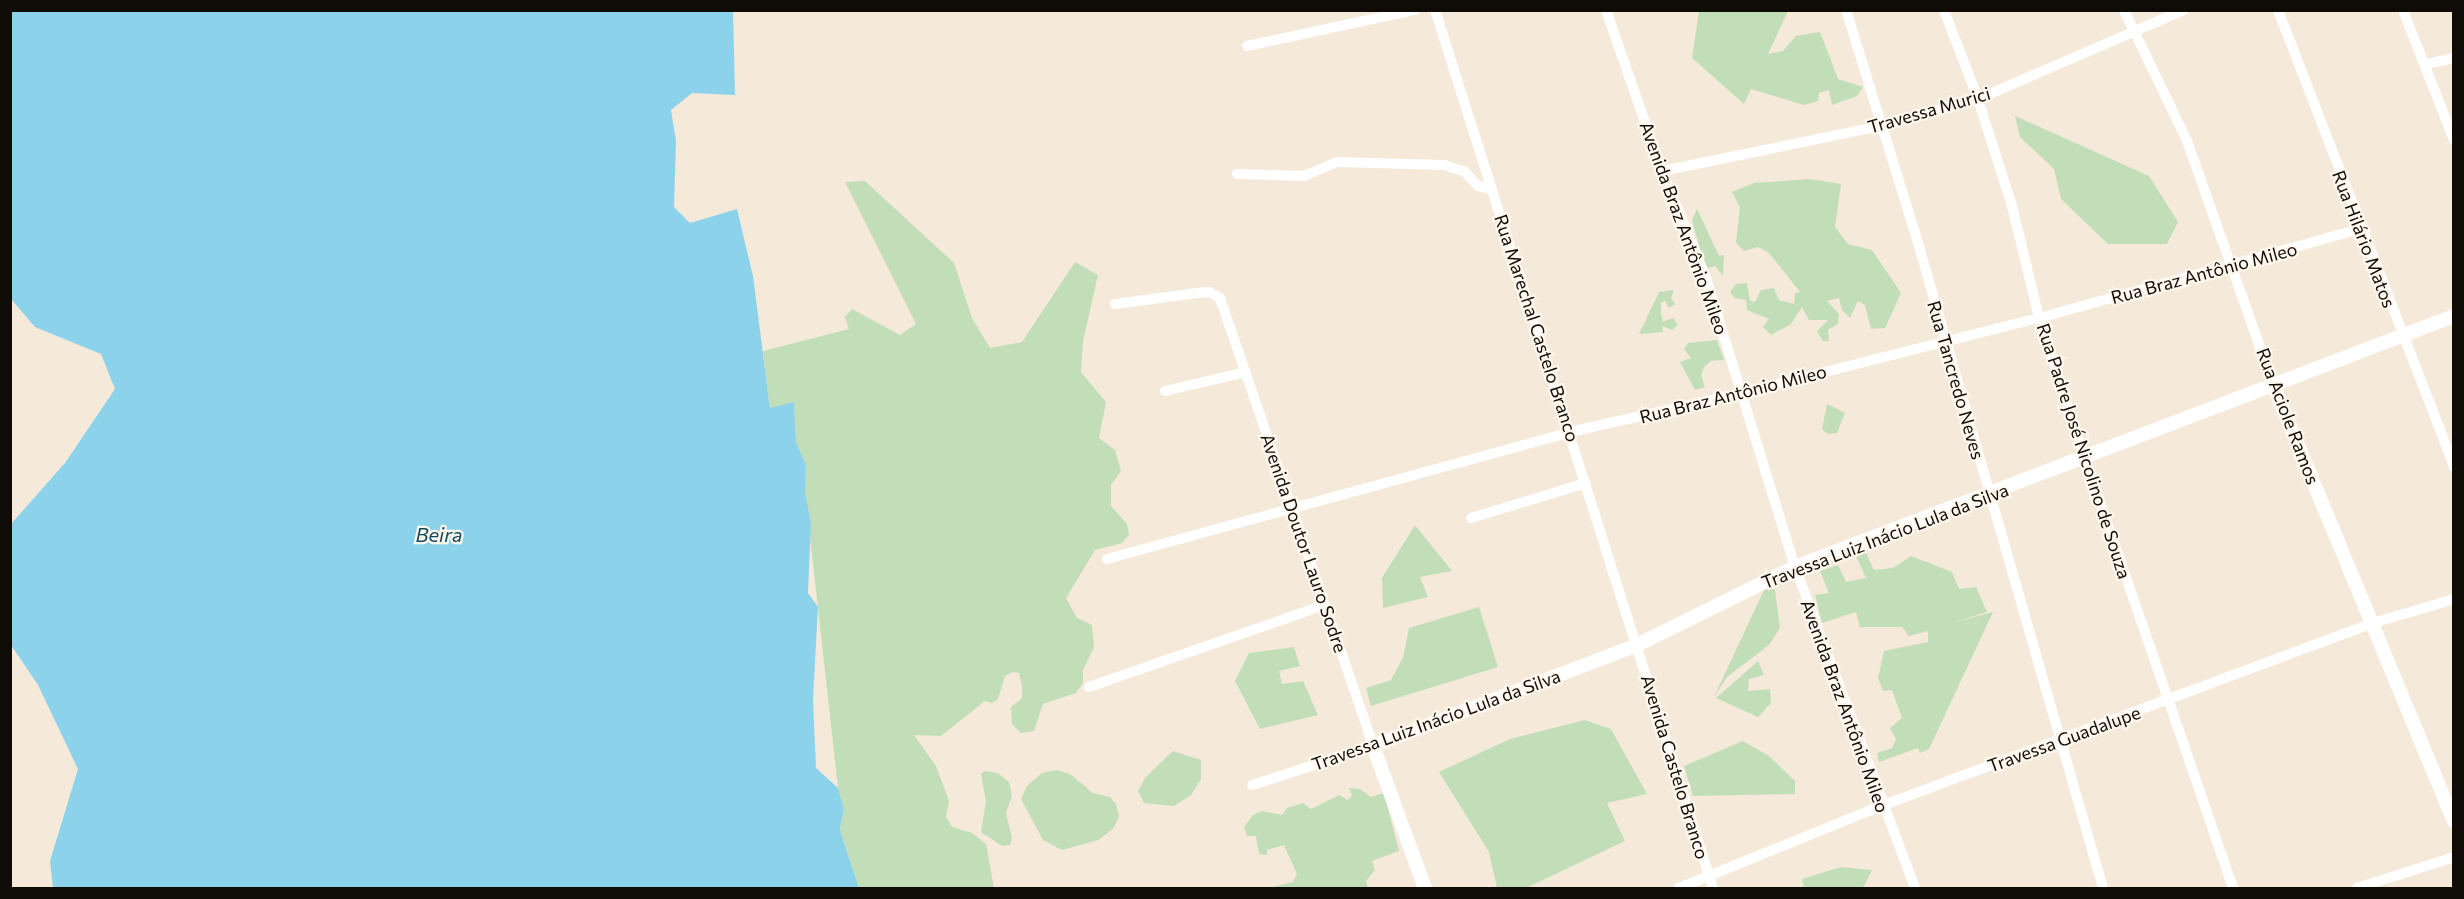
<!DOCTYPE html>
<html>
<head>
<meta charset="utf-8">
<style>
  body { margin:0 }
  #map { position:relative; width:2464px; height:899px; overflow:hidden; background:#f5e9d9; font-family:Commissioner,sans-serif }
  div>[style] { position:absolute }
  .green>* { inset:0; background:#c2deb9 }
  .water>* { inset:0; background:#8cd2eb }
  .street>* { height:10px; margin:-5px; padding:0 5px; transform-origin:5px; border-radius:5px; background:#fff }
  .secondary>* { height:14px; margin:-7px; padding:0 7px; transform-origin:7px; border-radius:7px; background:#fff }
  span { translate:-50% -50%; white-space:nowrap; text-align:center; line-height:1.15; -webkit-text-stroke:4.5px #fef7ed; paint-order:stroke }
  .street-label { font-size:18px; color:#0f0b06 }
  .water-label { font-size:20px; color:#0f4b5c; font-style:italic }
  .frame { position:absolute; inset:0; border:12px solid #0f0b06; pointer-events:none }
</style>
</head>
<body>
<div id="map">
  <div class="green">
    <div style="clip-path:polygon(1699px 11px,1788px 11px,1768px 54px,1783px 51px,1796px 36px,1820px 32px,1838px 79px,1863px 87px,1857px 96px,1832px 105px,1829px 90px,1819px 93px,1818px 101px,1804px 105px,1751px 89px,1744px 104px,1692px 58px)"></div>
    <div style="clip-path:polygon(2015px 116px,2149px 176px,2178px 222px,2167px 244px,2108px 244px,2061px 199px,2054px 169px,2020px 137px)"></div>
    <div style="clip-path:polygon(1810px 179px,1841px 184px,1835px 227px,1848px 244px,1872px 250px,1901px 293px,1885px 328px,1871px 329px,1865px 305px,1858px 301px,1850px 318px,1842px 310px,1839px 298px,1827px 301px,1839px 314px,1838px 324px,1828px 330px,1829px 341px,1823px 341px,1817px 331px,1828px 320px,1809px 320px,1802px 307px,1791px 324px,1771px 335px,1763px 327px,1769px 319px,1747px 310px,1746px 300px,1734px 298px,1730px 292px,1736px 284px,1747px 283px,1750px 301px,1755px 302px,1761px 290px,1774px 288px,1779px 300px,1794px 304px,1795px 293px,1800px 292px,1769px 253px,1758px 247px,1744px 251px,1736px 243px,1740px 207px,1732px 192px,1754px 183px)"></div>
    <div style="clip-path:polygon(865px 181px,954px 263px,972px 318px,990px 348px,1022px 342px,1075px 262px,1098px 275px,1083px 341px,1081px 372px,1106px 402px,1099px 438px,1115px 450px,1121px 471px,1111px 485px,1111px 506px,1127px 524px,1129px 535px,1122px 543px,1095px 550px,1066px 598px,1077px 618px,1092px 625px,1094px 647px,1083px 670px,1083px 683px,1076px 693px,1043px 704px,1034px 731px,1021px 733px,1012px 724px,1011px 707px,1022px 698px,1022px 686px,1019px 673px,1013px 672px,1005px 676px,998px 699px,992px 703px,985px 701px,941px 736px,914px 735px,936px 766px,949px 801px,946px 817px,952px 827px,972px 833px,986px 844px,994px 888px,859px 888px,840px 830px,844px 809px,838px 788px,805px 492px,806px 465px,796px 442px,794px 403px,770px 409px,763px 351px,849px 329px,845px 317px,852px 309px,900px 335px,916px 324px,845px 182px)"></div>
    <div style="clip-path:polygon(1697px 209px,1719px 256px,1724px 255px,1723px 276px,1715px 266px,1708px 268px,1703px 260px,1692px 220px)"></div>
    <div style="clip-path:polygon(1674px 290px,1671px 298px,1675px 304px,1669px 308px,1665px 301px,1661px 303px,1661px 313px,1663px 322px,1673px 318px,1678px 325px,1672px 330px,1662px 326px,1663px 332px,1639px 334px,1659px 292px)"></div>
    <div style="clip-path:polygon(1717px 340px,1724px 360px,1711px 361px,1704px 367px,1701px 375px,1705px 387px,1695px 390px,1680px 362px,1691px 358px,1684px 349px,1688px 343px)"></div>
    <div style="clip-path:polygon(1827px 404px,1845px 413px,1837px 433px,1828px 434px,1822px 429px)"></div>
    <div style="clip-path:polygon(1415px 525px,1452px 571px,1420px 577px,1428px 597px,1383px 608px,1382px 578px)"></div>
    <div style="clip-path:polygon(1865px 551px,1874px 570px,1893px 568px,1911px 556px,1952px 572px,1959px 589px,1976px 587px,1987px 612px,1952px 623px,1993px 612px,1929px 749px,1920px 753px,1918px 748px,1879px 762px,1877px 753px,1892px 748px,1896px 739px,1890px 728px,1902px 718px,1892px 690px,1883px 691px,1878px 678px,1884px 651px,1928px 642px,1928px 631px,1909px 636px,1902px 627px,1860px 627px,1856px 612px,1822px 623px,1815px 595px,1829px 593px,1820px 571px,1838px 565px,1846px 582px,1866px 578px,1856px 556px)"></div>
    <div style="clip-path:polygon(1766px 586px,1775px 590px,1780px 628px,1769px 645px,1727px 677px,1714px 697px)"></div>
    <div style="clip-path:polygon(1479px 607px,1498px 667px,1371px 706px,1366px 688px,1391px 680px,1403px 658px,1409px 628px)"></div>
    <div style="clip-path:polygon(1294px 647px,1300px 666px,1279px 671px,1282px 684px,1303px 681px,1318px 715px,1260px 729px,1235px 681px,1249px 653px)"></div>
    <div style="clip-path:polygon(1758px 661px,1764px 675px,1749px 679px,1748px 691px,1770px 689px,1771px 703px,1758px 717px,1716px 698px)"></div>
    <div style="clip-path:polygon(1585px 720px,1611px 729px,1647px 794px,1607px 803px,1625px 841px,1526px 888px,1497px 888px,1489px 852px,1439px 772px,1510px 739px)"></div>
    <div style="clip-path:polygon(1743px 741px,1769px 756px,1795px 781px,1795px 794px,1693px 796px,1684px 766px)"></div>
    <div style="clip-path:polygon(1173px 751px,1201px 760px,1201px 779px,1191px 795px,1174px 806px,1144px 803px,1138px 791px,1145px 778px)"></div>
    <div style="clip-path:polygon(1057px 770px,1070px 774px,1093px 793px,1110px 797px,1116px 804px,1119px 816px,1113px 829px,1098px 840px,1062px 850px,1043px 840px,1021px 799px,1027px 786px,1042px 773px)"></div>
    <div style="clip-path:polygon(985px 771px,998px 773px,1009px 782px,1012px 796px,1006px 813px,1012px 838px,1010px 845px,1002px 846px,981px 832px,986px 801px,981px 774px)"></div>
    <div style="clip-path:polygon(1349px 788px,1360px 789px,1371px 797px,1384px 793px,1399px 851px,1372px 861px,1375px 870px,1366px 881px,1368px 888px,1269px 888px,1293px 882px,1297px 874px,1284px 845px,1267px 850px,1267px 855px,1259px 854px,1256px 836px,1247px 836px,1244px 827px,1253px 815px,1262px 811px,1282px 815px,1287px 808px,1303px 803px,1311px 809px,1339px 795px,1348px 800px,1352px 795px)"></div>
    <div style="clip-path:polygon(1841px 867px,1872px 870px,1863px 888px,1804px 888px,1802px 879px)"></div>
  </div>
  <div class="water">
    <div style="clip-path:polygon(10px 11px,733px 11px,735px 95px,692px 93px,671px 110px,676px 141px,674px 207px,690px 223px,737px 209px,753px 276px,770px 408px,794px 402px,796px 442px,806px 465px,805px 492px,811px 523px,808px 593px,818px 607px,813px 699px,816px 768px,838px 788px,844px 809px,840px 830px,859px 888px,53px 888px,50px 861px,78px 769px,38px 685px,11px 645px,11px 524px,65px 463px,115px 389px,101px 354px,35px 327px,11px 299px)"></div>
  </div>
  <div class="street">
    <div style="left:1435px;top:10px;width:921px;rotate:72.43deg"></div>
    <div style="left:1606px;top:10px;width:170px;rotate:70.8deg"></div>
    <div style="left:1662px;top:171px;width:116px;rotate:67.6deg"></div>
    <div style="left:1706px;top:278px;width:302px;rotate:72.9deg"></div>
    <div style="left:1795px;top:567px;width:343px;rotate:69.5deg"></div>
    <div style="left:1846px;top:10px;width:229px;rotate:72.8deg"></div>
    <div style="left:1914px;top:229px;width:686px;rotate:74deg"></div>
    <div style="left:1944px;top:10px;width:95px;rotate:69.1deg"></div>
    <div style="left:1978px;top:99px;width:112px;rotate:72.4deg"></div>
    <div style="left:2012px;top:206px;width:115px;rotate:76.4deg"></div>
    <div style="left:2039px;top:318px;width:147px;rotate:71.8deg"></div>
    <div style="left:2085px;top:458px;width:455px;rotate:71deg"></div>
    <div style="left:2124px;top:10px;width:145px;rotate:64.3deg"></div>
    <div style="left:2187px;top:141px;width:261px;rotate:70.5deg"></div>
    <div style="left:2278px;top:10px;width:490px;rotate:68.9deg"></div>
    <div style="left:2403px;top:10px;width:140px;rotate:68.6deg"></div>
    <div style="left:1247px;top:46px;width:172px;rotate:-12.1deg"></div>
    <div style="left:2426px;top:64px;width:29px;rotate:-12deg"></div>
    <div style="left:1662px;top:171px;width:224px;rotate:-11.6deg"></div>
    <div style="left:1881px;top:126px;width:101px;rotate:-15.6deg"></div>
    <div style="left:1978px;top:99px;width:224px;rotate:-23.4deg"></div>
    <div style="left:1237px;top:174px;width:67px;rotate:1.7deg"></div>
    <div style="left:1304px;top:176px;width:36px;rotate:-23deg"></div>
    <div style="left:1337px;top:162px;width:107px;rotate:1.6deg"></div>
    <div style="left:1444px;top:165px;width:22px;rotate:18deg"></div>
    <div style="left:1465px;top:172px;width:19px;rotate:47deg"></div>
    <div style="left:1478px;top:186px;width:14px;rotate:12deg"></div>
    <div style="left:1115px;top:304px;width:83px;rotate:-7.6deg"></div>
    <div style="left:1197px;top:293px;width:12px;rotate:-5deg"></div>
    <div style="left:1209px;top:292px;width:13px;rotate:29deg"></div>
    <div style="left:1220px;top:298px;width:473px;rotate:71.1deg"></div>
    <div style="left:1373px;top:746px;width:127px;rotate:162.1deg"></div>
    <div style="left:1165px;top:391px;width:83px;rotate:-13.2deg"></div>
    <div style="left:1471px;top:518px;width:120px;rotate:-16.9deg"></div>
    <div style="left:1107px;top:559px;width:480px;rotate:-15.3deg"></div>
    <div style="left:1570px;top:432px;width:176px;rotate:-12.8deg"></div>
    <div style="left:1742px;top:393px;width:306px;rotate:-14.2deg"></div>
    <div style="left:2039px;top:318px;width:333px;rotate:-15.5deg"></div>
    <div style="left:1089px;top:687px;width:250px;rotate:-19.2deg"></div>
    <div style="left:1679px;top:888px;width:218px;rotate:-22.1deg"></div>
    <div style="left:1881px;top:806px;width:525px;rotate:-20.4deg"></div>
    <div style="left:2373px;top:623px;width:84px;rotate:-16.5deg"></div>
    <div style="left:2357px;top:888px;width:102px;rotate:-17.7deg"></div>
  </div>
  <div class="secondary">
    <div style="left:2274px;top:387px;width:470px;rotate:67.5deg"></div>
    <div style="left:1425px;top:888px;width:151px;rotate:-110.1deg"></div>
    <div style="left:1373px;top:746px;width:283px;rotate:-20.9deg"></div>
    <div style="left:1637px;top:645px;width:176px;rotate:-26.3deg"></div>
    <div style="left:1795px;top:567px;width:705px;rotate:-20.85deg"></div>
  </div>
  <div class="street-label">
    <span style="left:1929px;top:110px;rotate:-16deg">Travessa Murici</span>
    <span style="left:1684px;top:228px;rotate:70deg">Avenida Braz Antônio Mileo</span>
    <span style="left:2364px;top:239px;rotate:69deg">Rua Hilário Matos</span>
    <span style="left:2204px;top:273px;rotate:-15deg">Rua Braz Antônio Mileo</span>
    <span style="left:1537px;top:328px;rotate:72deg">Rua Marechal Castelo Branco</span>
    <span style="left:1956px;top:380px;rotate:74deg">Rua Tancredo Neves</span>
    <span style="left:1733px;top:394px;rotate:-14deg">Rua Braz Antônio Mileo</span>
    <span style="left:2288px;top:416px;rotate:69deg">Rua Aciole Ramos</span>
    <span style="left:2084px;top:451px;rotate:72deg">Rua Padre José Nicolino de Souza</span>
    <span style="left:1885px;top:536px;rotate:-21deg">Travessa Luiz Inácio Lula da Silva</span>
    <span style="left:1304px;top:543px;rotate:71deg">Avenida Doutor Lauro Sodre</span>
    <span style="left:1845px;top:706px;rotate:70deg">Avenida Braz Antônio Mileo</span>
    <span style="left:1436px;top:720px;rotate:-20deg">Travessa Luiz Inácio Lula da Silva</span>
    <span style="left:2064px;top:739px;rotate:-20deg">Travessa Guadalupe</span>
    <span style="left:1675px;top:767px;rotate:73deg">Avenida Castelo Branco</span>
  </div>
  <div class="water-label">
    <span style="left:439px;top:534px">Beira</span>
  </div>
  <div class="frame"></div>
</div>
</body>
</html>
